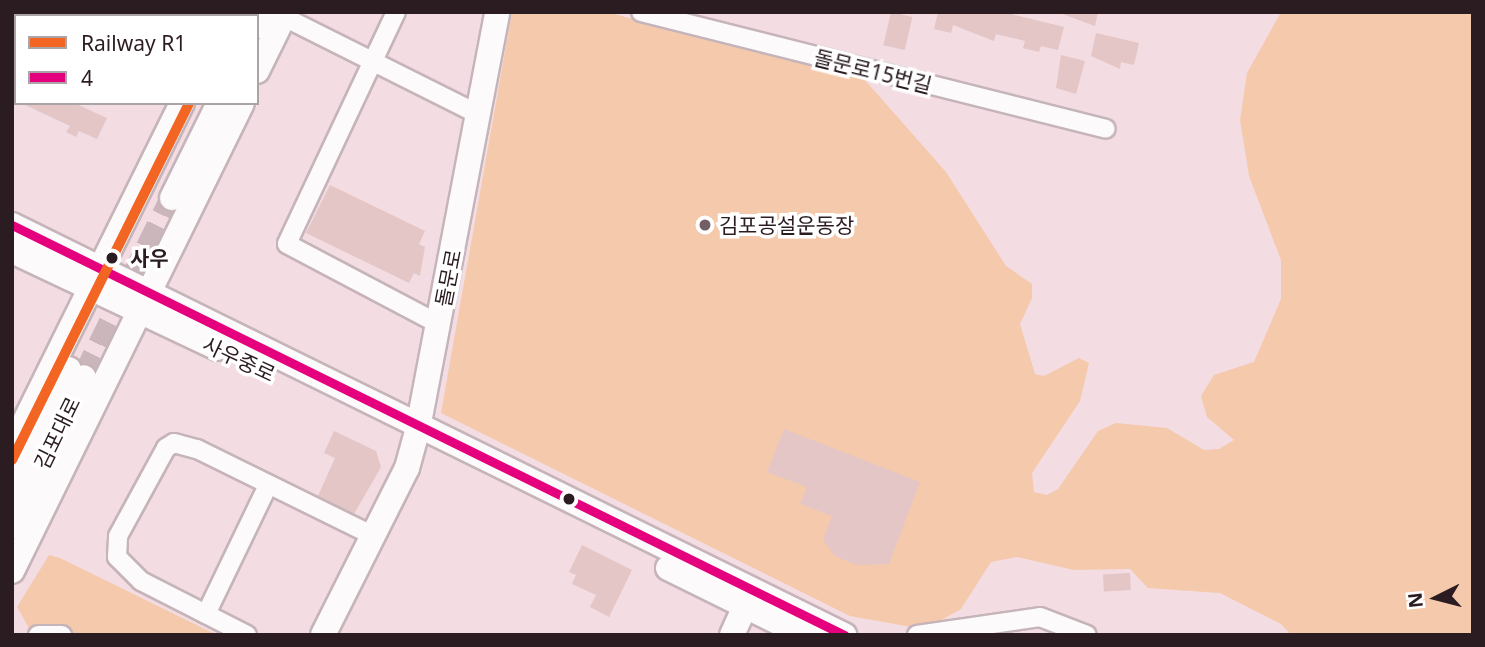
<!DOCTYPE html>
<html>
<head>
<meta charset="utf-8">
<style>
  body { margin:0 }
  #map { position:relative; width:1485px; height:647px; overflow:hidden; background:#f3dce2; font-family:"Noto Sans","Noto Sans KR",sans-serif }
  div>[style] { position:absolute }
  .green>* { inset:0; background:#f5c9ac }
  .building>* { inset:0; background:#e3c6c5; transform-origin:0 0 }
  .secondary-tunnel>* { height:24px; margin-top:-12px; transform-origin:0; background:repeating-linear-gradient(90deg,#cbb6bb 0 24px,transparent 0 36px) }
  .roads { filter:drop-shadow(2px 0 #c5b4b9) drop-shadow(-2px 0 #c5b4b9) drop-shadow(0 2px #c5b4b9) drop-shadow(0 -2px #c5b4b9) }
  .street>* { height:18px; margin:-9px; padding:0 9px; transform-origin:9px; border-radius:9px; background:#fdfafb }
  .secondary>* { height:24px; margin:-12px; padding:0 12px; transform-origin:12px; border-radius:12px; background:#fdfafb }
  .bus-1>* { height:9px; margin:-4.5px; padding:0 4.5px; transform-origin:4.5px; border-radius:4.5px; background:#e5007d }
  .rail-1>* { height:10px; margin:-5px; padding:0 5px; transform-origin:5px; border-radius:5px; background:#f26522 }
  .dots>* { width:19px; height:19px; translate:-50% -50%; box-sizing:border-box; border:4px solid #fff; border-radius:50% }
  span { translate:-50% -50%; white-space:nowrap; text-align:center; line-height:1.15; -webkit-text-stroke:7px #fff; paint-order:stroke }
  .street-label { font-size:21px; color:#2b1c21 }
  .poi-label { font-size:21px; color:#2b1c21 }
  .left { translate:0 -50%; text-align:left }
  .stop-label { font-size:21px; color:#2b1c21; font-weight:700 }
  .frame { position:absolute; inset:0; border:14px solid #2b1c21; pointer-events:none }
  .legend { position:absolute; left:14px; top:14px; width:245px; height:91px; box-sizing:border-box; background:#fff; border:2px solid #aaa4a6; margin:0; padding:9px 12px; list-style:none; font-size:21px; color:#2b1c21 }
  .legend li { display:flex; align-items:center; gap:14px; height:35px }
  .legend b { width:35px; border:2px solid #aaa4a6 }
  .north { position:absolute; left:1401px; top:563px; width:70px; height:70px; -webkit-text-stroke:5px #fff; paint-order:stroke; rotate:264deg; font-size:19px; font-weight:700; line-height:28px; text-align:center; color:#2b1c21 }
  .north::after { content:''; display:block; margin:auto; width:24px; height:32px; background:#2b1c21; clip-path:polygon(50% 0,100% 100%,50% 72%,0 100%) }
</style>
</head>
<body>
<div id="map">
  <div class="green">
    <div style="clip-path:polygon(512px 12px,606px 12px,864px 79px,946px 172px,1006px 266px,1032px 284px,1032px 298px,1020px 324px,1035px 374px,1044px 376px,1079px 358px,1089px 363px,1080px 401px,1032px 473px,1034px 492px,1047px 495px,1058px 489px,1098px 431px,1116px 423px,1167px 428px,1204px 450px,1219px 449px,1234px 440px,1207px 417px,1201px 396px,1214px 375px,1254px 362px,1281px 299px,1281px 260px,1249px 176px,1240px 120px,1247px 73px,1281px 12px,1473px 12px,1473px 635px,1291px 635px,1281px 624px,1220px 593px,1148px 588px,1130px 569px,1074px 570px,1017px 557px,991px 562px,961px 609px,936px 623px,917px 628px,850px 616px,441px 413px)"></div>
    <div style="clip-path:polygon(49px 555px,60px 558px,217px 635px,72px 635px,51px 625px,33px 635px,17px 607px)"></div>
  </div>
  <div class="building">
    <div style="left:891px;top:12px;width:22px;height:34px;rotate:13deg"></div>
    <div style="clip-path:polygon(938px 12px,1003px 12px,1064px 27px,1058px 50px,1041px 46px,1039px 52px,1023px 48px,1025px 41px,996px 34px,994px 41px,953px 25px,951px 33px,934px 29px)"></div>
    <div style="clip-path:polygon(1057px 12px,1098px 12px,1095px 26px)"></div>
    <div style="clip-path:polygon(1096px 33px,1139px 43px,1134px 65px,1121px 62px,1120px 69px,1091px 56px)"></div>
    <div style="clip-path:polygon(1061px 55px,1085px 61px,1076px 94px,1056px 88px)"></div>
    <div style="clip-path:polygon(21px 103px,74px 103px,107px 118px,97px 139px,79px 131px,76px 137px,66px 132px,70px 126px)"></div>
    <div style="clip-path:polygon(330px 185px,425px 231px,419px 244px,425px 247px,420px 276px,414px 273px,409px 283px,306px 233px)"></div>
    <div style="clip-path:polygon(784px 429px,920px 482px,889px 564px,856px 565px,835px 556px,823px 540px,832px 516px,800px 504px,807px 487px,767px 472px)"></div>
    <div style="clip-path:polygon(334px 431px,376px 451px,381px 467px,354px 514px,318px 496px,335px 458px,324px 453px)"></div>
    <div style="clip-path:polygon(582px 545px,632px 570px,609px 617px,590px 607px,596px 595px,572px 584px,576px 575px,569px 572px)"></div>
    <div style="left:1130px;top:573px;width:17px;height:27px;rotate:87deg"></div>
  </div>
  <div class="secondary-tunnel">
    <div style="left:84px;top:377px;width:199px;rotate:-63.8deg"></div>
  </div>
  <div class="roads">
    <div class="street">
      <div style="left:396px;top:12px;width:256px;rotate:115.2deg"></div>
      <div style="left:287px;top:244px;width:172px;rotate:27.8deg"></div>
      <div style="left:641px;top:12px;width:479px;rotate:14.1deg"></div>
      <div style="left:284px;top:17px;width:217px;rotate:26.6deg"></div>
      <div style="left:206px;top:614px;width:143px;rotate:-64.3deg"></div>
      <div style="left:38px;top:635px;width:24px"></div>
      <div style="left:247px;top:635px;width:119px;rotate:-153deg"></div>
      <div style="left:141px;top:581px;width:34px;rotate:-135deg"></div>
      <div style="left:117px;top:557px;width:21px;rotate:-87deg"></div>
      <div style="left:118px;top:536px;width:100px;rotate:-61.4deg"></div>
      <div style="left:166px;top:448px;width:9px;rotate:-32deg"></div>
      <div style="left:174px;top:443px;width:24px;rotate:15deg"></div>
      <div style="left:197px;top:449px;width:197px;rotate:26.2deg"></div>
      <div style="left:917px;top:635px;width:124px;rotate:-8.3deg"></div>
      <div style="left:1040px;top:617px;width:50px;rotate:21deg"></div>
    </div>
    <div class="secondary">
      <div style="left:225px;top:16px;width:4px;rotate:-63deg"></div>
      <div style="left:257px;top:26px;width:16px;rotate:-63deg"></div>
      <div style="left:257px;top:71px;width:66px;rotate:-63.8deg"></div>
      <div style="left:172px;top:198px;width:106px;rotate:-63.7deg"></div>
      <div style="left:12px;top:225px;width:928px;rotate:26.23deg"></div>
      <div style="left:12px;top:251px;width:227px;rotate:25.3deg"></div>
      <div style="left:12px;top:447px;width:384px;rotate:-63.7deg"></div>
      <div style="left:12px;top:485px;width:129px;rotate:-63.8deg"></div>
      <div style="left:12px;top:527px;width:166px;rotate:-64.4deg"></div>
      <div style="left:668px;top:568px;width:152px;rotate:26.2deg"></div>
      <div style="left:12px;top:571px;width:521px;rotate:-63.83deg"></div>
      <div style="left:323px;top:635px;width:187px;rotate:-63.3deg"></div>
      <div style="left:407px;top:468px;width:41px;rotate:-74.6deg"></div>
      <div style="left:418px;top:428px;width:423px;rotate:-79.2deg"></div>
      <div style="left:732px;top:635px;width:48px;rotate:-65.6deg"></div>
    </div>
  </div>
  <div class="bus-1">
    <div style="left:12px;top:225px;width:928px;rotate:26.23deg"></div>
  </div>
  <div class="rail-1">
    <div style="left:12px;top:460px;width:398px;rotate:-63.6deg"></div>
  </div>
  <div class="dots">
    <div style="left:705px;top:225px;background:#715f65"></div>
    <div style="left:112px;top:258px;background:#2b1c21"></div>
    <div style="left:569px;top:499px;background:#2b1c21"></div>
  </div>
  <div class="street-label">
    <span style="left:873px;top:71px;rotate:14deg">돌문로15번길</span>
    <span style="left:448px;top:278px;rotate:-79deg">돌문로</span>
    <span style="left:239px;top:359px;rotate:25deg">사우중로</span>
    <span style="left:57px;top:433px;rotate:-64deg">김포대로</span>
  </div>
  <div class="poi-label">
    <span class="left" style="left:719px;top:225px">김포공설운동장</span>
  </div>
  <div class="stop-label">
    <span class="left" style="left:130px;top:258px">사우</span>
  </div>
  <div class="frame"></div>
  <ul class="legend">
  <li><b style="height:9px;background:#f26522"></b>Railway R1</li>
  <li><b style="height:9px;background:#e5007d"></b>4</li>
  </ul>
  <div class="north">N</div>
</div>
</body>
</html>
